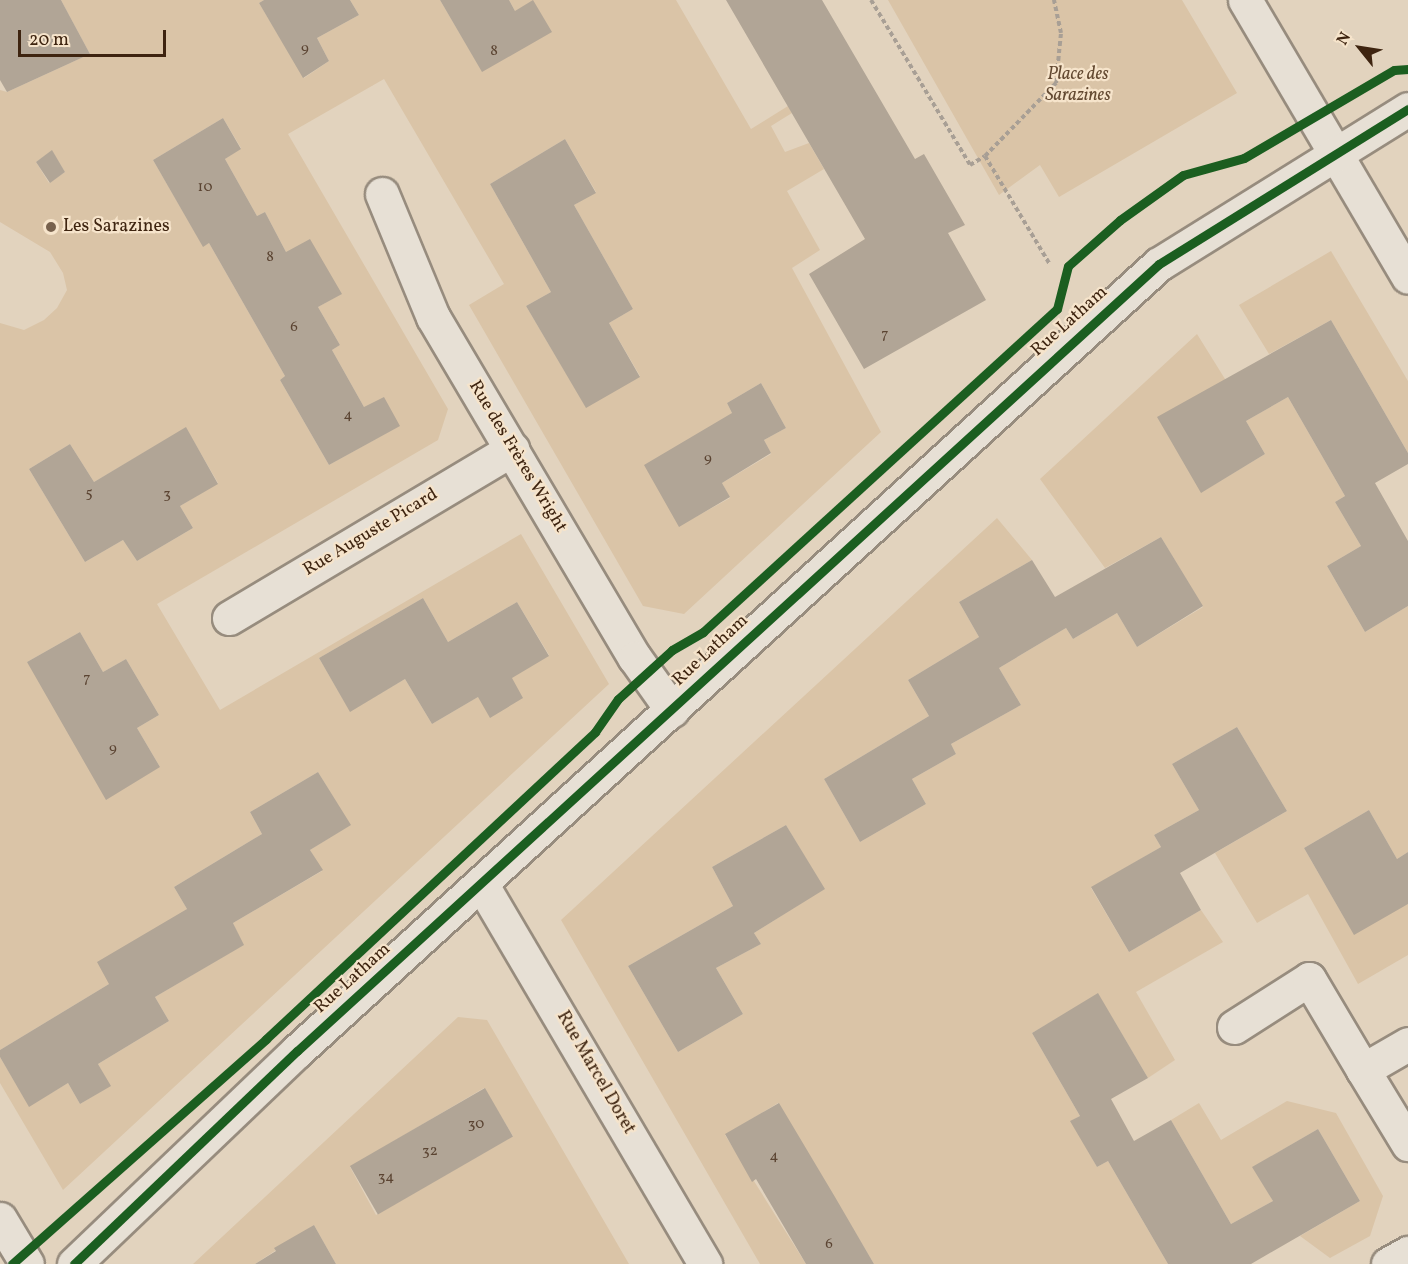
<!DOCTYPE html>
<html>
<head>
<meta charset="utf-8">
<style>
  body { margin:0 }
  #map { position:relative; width:1408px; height:1264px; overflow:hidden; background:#e2d3be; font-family:Vollkorn,serif }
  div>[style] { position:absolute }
  .green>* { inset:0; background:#dac4a7 }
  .building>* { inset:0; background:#b1a596; transform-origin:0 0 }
  .path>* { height:4px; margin-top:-2px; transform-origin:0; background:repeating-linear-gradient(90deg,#a89f95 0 4.5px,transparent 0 7.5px) }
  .roads { filter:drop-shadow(2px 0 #978c7e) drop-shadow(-2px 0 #978c7e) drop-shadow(0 2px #978c7e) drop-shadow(0 -2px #978c7e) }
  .minor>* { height:33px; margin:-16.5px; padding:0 16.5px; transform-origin:16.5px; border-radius:16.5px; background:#e7e0d5 }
  .cycleway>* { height:9px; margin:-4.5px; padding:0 4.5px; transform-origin:4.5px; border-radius:4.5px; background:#1b5e20 }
  .dots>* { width:16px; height:16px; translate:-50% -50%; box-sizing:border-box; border:3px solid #f6e4cb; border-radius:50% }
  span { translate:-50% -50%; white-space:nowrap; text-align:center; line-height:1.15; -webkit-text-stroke:4.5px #f6e4cb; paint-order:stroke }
  .number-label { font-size:15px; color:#5b4432 }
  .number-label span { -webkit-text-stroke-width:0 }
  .park-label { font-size:18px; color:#634931; font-style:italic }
  .poi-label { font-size:18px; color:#3e2410 }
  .left { translate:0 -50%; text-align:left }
  .street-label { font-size:18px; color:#3e2410 }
  .north { position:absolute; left:1330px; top:18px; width:60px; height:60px; -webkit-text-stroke:4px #f6e4cb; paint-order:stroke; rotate:300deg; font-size:16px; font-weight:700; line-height:24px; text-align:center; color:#3e2410 }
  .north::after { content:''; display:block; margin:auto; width:21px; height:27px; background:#3e2410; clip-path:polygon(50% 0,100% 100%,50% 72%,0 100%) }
  .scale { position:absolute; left:18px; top:30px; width:148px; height:27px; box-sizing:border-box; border:3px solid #3e2410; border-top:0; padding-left:8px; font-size:18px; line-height:21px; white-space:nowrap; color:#3e2410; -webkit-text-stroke:4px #f6e4cb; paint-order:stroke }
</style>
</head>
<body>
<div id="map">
  <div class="green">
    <div style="clip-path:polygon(evenodd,61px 0,264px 0,259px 3px,304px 78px,329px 61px,317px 38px,359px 15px,350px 0,440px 0,482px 71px,515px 11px,509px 0,676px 0,751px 129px,788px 106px,792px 113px,771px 126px,785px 152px,809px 143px,824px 169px,787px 191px,820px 250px,792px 268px,881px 432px,684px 614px,643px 606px,469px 305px,504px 284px,384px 79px,288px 134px,448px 409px,438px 440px,157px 604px,220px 710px,521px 534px,609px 684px,63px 1190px,0 1083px,0 1057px,29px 1106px,68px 1083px,80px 1104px,110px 1086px,98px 1064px,169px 1021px,155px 997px,243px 945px,233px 923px,322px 871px,310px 850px,350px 825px,318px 772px,250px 812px,262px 834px,174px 887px,187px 909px,109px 984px,0 1050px,0 323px,24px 330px,44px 320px,57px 308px,67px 290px,63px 273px,50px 252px,0 222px,0 90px,7px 92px,90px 54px,61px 0,223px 118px,241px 148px,225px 159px,257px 216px,265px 212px,286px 252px,341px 294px,318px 307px,340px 345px,332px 350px,364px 407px,399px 426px,329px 465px,280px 380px,285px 376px,209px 243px,203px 246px,153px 160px,223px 118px,61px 0,565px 139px,596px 192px,574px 205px,633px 309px,609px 323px,640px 376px,586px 407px,526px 306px,551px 292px,490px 184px,565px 139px,61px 0,52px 151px,65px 172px,49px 183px,36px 162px,52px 151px,61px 0,761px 383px,786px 428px,764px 440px,771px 454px,722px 483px,730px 498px,679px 526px,732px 413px,727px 403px,761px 383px,61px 0,186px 428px,218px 483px,180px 506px,193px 528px,137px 561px,123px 540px,85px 562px,29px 469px,70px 444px,94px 482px,186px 428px,61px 0,423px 598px,448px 642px,517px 602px,549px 655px,432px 724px,405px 679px,350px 711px,319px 658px,423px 598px,61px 0,80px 632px,103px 672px,126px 659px,159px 715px,137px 728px,160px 767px,27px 662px,80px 632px)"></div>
    <div style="clip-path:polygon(888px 0,1182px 0,1237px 93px,1059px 197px,1040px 165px,999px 195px)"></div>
    <div style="clip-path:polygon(1331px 251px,1408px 381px,1408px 453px,1331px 320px,1269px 354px,1239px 305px)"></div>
    <div style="clip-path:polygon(evenodd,1197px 334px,1225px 379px,1202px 492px,1265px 454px,1246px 421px,1288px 397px,1345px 496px,1335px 502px,1361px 546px,1327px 566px,1365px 632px,1408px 606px,1408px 852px,1397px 859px,1369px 810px,1304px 848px,1348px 924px,1408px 904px,1408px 955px,1358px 984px,1308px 894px,1257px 923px,1215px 853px,1287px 811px,1237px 727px,1172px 764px,1199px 810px,1154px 835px,1161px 847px,1091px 888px,1129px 952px,1201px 910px,1223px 942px,1136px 992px,1175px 1060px,1148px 1078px,1098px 994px,1032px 1033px,1080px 1116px,1071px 1121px,1097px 1167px,1108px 1161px,1168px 1264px,874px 1264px,778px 1103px,725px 1135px,806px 1264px,760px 1264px,561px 920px,997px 518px,1032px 560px,959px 602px,979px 637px,908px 680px,929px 716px,824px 779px,860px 842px,926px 804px,912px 779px,956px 754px,951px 744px,1021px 705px,999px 668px,1066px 628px,1073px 639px,1117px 613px,1137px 647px,1203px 607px,1161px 537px,1105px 568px,1040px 479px,1197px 334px,786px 825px,824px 889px,754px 933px,761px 944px,716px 968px,743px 1014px,678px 1052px,628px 966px,733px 906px,712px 867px,786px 825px)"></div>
    <div style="clip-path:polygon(evenodd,458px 1017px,487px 1020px,629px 1264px,336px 1264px,314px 1225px,255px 1264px,193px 1264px,458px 1017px,484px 1088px,513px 1136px,376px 1215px,350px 1167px,484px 1088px)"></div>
    <div style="clip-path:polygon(1287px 1101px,1336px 1113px,1383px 1196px,1370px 1236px,1330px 1258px,1300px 1236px,1360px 1201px,1318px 1129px,1253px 1167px,1273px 1201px,1231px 1224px,1171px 1120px,1199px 1103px,1221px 1140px)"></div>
  </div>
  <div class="building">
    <div style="clip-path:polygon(0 0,61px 0,90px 54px,7px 92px,0 80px)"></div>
    <div style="clip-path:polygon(264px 0,350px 0,359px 15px,317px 38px,329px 61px,303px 78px,259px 3px)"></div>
    <div style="clip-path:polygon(440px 0,509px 0,515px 11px,533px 0,552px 32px,482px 72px)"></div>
    <div style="clip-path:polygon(726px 0,822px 0,915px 159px,924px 154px,965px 225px,948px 233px,986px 300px,864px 369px,809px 274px,865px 239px)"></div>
    <div style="clip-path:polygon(223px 118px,241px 149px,225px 159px,257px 216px,265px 212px,286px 252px,310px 239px,342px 294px,318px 307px,340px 345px,332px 350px,364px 407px,384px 397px,400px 426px,329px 465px,280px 380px,285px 376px,209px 243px,203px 247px,153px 160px)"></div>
    <div style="clip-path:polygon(565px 139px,596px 193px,574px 205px,633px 309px,609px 323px,640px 377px,586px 408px,526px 306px,551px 292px,490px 184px)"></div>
    <div style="clip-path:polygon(52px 150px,65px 172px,50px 183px,36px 162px)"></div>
    <div style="clip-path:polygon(1331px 320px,1408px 453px,1408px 464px,1375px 483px,1408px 541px,1408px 606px,1365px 632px,1327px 566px,1361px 546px,1335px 502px,1345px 496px,1288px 397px,1246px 421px,1265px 454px,1201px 493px,1157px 417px)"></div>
    <div style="clip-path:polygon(761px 383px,786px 428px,764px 440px,771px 453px,722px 483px,730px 497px,679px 527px,644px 465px,732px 413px,727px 403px)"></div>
    <div style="clip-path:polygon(186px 427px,218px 484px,180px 506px,193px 528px,137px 561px,123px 540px,85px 562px,29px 469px,70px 444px,94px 482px)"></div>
    <div style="clip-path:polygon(1161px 537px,1203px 606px,1137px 647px,1117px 613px,1073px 639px,1066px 628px,999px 668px,1021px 705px,951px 744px,956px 754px,912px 779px,926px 804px,860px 842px,824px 779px,929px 716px,908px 680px,979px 637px,959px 602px,1032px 560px,1055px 597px)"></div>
    <div style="clip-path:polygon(423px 598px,448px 642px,517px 602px,549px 656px,512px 678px,523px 698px,490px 718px,478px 697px,432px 724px,405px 679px,350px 712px,319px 658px)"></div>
    <div style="clip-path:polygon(80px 632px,103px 672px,126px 659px,159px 715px,137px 728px,160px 767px,106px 800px,27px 662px)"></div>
    <div style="clip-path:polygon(1237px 727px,1287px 811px,1180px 873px,1201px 910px,1129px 952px,1091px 887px,1161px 847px,1154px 835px,1199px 810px,1172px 764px)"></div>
    <div style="clip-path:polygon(318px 772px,351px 825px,310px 850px,323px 870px,233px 923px,244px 945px,155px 997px,169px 1021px,98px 1064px,111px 1086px,80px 1104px,68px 1083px,29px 1107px,0 1057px,0 1050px,109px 984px,97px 962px,187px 909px,174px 887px,262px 834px,250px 812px)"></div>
    <div style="clip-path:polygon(1369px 810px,1397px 859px,1408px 852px,1408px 904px,1354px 935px,1304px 848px)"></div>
    <div style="clip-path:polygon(786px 825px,825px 889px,754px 933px,761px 944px,716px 968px,743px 1014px,678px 1052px,628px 966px,733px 906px,712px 867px)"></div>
    <div style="clip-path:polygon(1098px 993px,1148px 1078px,1111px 1099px,1134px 1141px,1171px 1120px,1231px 1224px,1273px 1201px,1252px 1167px,1318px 1129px,1360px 1201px,1251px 1264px,1168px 1264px,1108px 1161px,1097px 1167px,1070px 1121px,1080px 1116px,1032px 1033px)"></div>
    <div style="left:485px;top:1088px;width:56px;height:156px;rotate:60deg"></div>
    <div style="clip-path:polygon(779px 1103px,835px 1197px,874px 1264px,806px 1264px,756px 1179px,752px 1182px,725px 1134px)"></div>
    <div style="clip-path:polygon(314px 1225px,336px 1264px,255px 1264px,276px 1251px,274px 1248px)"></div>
  </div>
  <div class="path">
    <div style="left:871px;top:0;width:192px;rotate:59deg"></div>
    <div style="left:970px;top:165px;width:17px;rotate:-31deg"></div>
    <div style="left:985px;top:156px;width:125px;rotate:59.1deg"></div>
    <div style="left:985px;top:156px;width:102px;rotate:-45.8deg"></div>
    <div style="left:1056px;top:83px;width:50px;rotate:-84.3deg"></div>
    <div style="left:1061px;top:33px;width:34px;rotate:-102deg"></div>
  </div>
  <div class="roads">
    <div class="minor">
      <div style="left:1245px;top:0;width:321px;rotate:59.5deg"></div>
      <div style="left:382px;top:194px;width:133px;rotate:67.5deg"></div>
      <div style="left:433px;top:317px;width:396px;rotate:59.4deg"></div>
      <div style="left:635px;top:658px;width:64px;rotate:54.6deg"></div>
      <div style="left:229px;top:618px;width:330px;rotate:-30.8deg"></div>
      <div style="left:482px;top:885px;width:440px;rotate:59.5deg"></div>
      <div style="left:1234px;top:1027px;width:89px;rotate:-32.6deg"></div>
      <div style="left:1309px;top:979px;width:106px;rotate:59.3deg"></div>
      <div style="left:1408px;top:1044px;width:52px;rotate:150deg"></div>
      <div style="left:1363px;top:1070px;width:87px;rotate:58.7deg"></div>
      <div style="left:0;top:1219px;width:52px;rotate:59deg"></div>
      <div style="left:74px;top:1264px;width:308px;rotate:-43.7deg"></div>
      <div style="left:297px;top:1051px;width:1167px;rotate:-42.4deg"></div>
      <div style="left:1159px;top:264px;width:293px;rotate:-31.9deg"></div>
      <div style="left:1388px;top:1264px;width:23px;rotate:-29deg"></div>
    </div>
  </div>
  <div class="cycleway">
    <div style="left:12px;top:1264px;width:339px;rotate:-41.5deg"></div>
    <div style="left:266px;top:1039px;width:450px;rotate:-43deg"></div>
    <div style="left:595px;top:732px;width:40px;rotate:-55.1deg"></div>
    <div style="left:618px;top:699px;width:73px;rotate:-42.2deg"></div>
    <div style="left:672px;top:650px;width:36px;rotate:-30deg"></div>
    <div style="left:703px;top:632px;width:479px;rotate:-42.4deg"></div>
    <div style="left:1057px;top:309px;width:44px;rotate:-75.7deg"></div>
    <div style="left:1068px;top:266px;width:69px;rotate:-41.5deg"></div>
    <div style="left:1120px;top:220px;width:77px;rotate:-35.5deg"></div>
    <div style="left:1183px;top:175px;width:63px;rotate:-15.6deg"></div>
    <div style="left:1244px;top:158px;width:174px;rotate:-30.4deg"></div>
    <div style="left:1394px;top:70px;width:14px;rotate:-4deg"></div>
    <div style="left:74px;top:1264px;width:308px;rotate:-43.7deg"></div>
    <div style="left:297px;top:1051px;width:1167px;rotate:-42.4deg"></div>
    <div style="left:1159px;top:264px;width:293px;rotate:-31.9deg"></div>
  </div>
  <div class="dots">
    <div style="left:51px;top:227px;background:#77614d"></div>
  </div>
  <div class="number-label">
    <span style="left:305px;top:49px">9</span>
    <span style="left:494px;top:52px">8</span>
    <span style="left:205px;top:188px">10</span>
    <span style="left:270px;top:258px">8</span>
    <span style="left:294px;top:328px">6</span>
    <span style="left:885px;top:335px">7</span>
    <span style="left:348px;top:416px">4</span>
    <span style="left:708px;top:459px">9</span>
    <span style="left:89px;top:494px">5</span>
    <span style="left:167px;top:495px">3</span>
    <span style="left:87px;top:679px">7</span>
    <span style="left:113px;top:749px">9</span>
    <span style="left:476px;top:1125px">30</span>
    <span style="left:430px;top:1152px">32</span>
    <span style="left:774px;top:1157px">4</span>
    <span style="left:386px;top:1178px">34</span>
    <span style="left:829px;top:1245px">6</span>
  </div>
  <div class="park-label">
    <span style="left:1078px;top:86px">Place des<br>Sarazines</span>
  </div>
  <div class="poi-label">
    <span class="left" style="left:63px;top:227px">Les Sarazines</span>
  </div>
  <div class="street-label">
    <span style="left:1070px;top:322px;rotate:-42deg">Rue Latham</span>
    <span style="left:517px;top:457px;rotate:59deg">Rue des Frères Wright</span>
    <span style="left:371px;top:533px;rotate:-31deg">Rue Auguste Picard</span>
    <span style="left:711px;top:651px;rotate:-43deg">Rue Latham</span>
    <span style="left:353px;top:979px;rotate:-42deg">Rue Latham</span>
    <span style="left:595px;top:1073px;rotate:60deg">Rue Marcel Doret</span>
  </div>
  <div class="north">N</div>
  <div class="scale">20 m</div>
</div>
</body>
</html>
